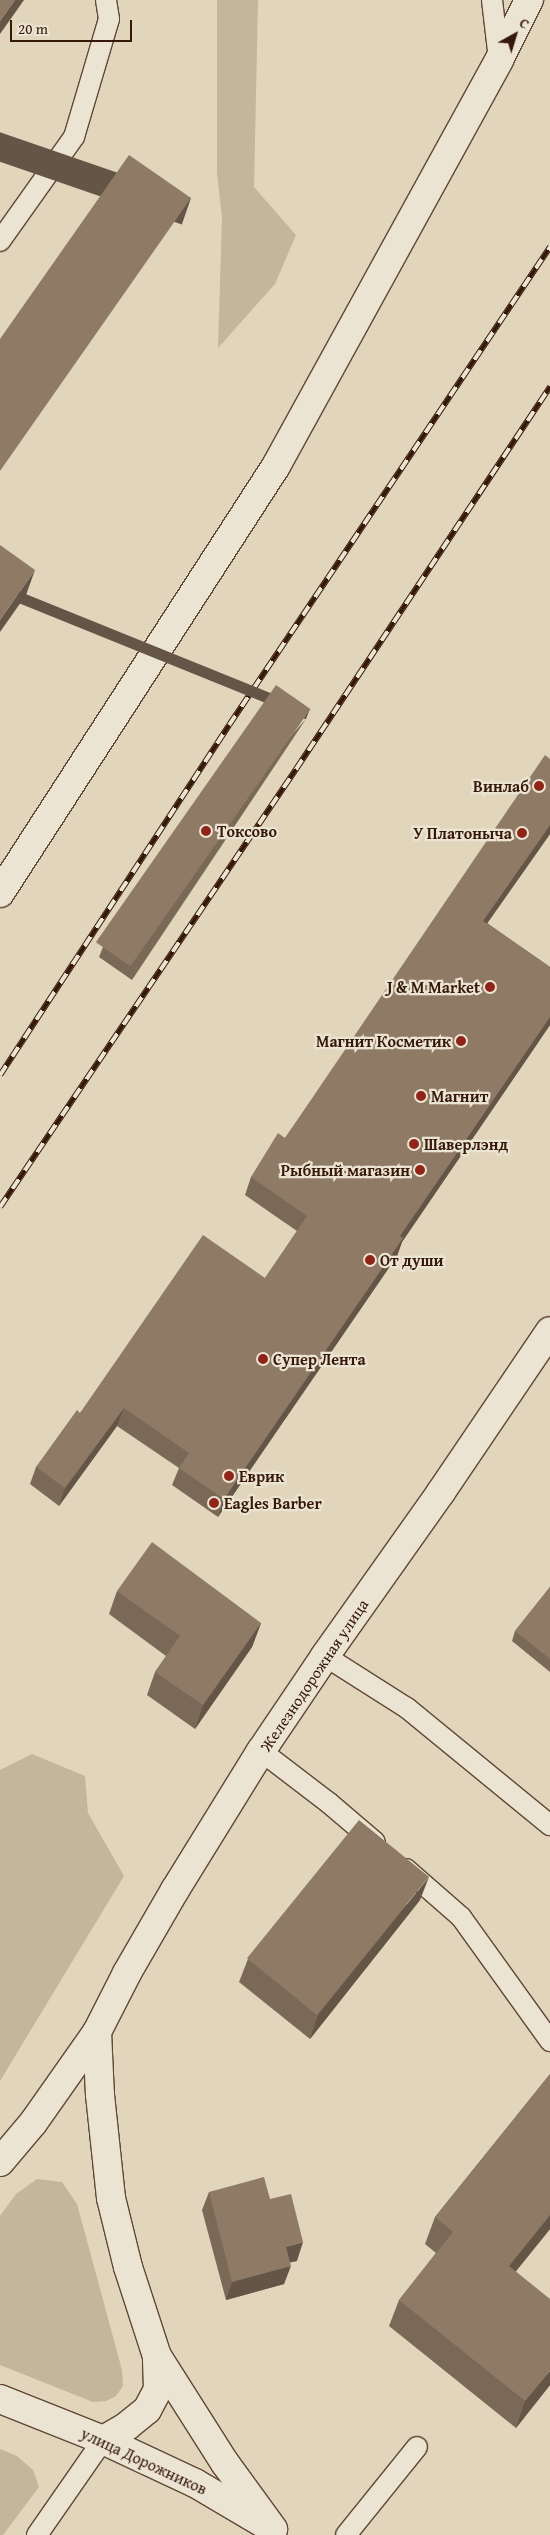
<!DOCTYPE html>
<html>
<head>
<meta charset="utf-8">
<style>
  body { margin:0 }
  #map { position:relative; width:550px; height:2535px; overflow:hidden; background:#e1d5bc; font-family:"Gentium Book Plus",serif }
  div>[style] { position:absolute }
  .green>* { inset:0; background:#c4b59d }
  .roads { filter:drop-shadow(1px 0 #614735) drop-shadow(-1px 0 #614735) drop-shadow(0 1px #614735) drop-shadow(0 -1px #614735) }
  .lane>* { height:20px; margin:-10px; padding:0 10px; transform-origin:10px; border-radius:10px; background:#ece4d3 }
  .street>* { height:28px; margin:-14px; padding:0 14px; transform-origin:14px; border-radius:14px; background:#ece4d3 }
  .secondary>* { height:28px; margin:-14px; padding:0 14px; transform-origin:14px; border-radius:14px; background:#ece4d3 }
  .rail>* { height:5.5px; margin-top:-2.75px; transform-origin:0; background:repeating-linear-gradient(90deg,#ece4d3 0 11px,#361808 0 22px); box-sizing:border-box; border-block:1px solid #361808 }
  .wall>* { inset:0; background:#7b6958 }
  .shaded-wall>* { inset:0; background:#645547; transform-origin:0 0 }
  .building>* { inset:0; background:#8f7a66; transform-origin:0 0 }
  .dots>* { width:14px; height:14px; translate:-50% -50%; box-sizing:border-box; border:2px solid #ece4d3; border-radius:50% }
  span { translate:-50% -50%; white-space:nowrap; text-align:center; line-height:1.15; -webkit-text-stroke:4.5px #ece4d3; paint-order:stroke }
  .poi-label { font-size:16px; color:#361808; font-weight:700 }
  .right { translate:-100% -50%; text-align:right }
  .left { translate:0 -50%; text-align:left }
  .street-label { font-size:16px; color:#361808 }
  .north { position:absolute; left:490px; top:10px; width:50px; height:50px; -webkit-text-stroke:4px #ece4d3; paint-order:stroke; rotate:39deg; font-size:14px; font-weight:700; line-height:20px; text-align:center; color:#361808 }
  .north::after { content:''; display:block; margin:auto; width:18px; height:22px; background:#361808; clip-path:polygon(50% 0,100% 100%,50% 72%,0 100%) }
  .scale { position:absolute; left:10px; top:20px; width:122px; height:22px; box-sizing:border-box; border:2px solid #361808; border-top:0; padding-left:6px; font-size:15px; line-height:18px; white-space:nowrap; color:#361808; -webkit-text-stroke:4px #ece4d3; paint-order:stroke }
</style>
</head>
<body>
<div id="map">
  <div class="green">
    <div style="clip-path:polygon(217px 0,258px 0,254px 187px,296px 235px,275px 284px,218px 348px,222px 218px,217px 172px)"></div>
    <div style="clip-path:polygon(32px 1754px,85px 1776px,88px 1813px,124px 1876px,0 2081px,0 1770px)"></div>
    <div style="clip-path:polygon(37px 2179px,62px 2182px,77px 2204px,122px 2370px,123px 2386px,116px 2396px,106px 2401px,93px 2402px,0 2365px,0 2216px,16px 2194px)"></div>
    <div style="clip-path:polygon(0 2449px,17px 2456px,33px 2470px,39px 2487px,3px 2535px,0 2535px)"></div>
  </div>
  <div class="roads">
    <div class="lane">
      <div style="left:492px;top:0;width:60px;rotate:83.3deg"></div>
      <div style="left:0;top:241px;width:128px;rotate:-54.6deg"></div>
      <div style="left:74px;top:137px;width:123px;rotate:-73.5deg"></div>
      <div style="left:109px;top:19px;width:19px;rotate:-99deg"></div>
      <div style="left:325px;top:1656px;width:97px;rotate:32.4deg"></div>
      <div style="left:407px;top:1708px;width:185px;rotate:39.3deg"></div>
      <div style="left:261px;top:1751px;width:86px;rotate:37.4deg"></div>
      <div style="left:329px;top:1803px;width:60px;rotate:40.3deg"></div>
      <div style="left:406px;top:1869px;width:73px;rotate:41.1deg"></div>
      <div style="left:461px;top:1917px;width:153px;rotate:54.3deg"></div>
      <div style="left:37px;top:2535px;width:116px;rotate:-55.2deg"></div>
      <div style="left:346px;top:2535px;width:113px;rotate:-51.1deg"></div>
    </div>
    <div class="street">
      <div style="left:0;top:893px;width:508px;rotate:-57.12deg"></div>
      <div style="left:276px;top:466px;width:463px;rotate:-61.2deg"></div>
      <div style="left:499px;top:60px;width:67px;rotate:-63.4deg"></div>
    </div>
    <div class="secondary">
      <div style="left:97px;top:2032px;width:63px;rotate:87.3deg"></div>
      <div style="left:100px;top:2095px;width:104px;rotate:83.9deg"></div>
      <div style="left:111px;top:2198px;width:71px;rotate:76.2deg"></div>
      <div style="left:128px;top:2267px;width:94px;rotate:72deg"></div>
      <div style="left:157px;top:2356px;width:127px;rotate:57.6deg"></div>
      <div style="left:225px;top:2463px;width:82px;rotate:54deg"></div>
      <div style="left:0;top:2162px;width:51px;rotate:-49.8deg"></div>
      <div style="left:33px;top:2123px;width:111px;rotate:-54.9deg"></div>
      <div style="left:97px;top:2032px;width:66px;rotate:-63deg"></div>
      <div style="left:127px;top:1973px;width:96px;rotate:-60deg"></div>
      <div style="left:175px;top:1890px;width:163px;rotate:-58.3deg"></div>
      <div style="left:261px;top:1751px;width:115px;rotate:-56deg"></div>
      <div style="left:325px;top:1656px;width:201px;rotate:-54.7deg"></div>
      <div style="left:441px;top:1492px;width:194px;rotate:-55.9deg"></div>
      <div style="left:0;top:2399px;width:111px;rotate:21.7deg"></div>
      <div style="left:103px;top:2440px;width:102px;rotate:25.1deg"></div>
      <div style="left:195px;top:2483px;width:79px;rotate:30.5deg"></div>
      <div style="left:103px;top:2440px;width:28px;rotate:-30deg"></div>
      <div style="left:127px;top:2426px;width:26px;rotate:-39deg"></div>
      <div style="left:147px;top:2410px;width:24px;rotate:-62deg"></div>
      <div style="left:158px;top:2389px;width:33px;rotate:-92deg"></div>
    </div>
  </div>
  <div class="rail">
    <div style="left:0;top:1075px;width:418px;rotate:-56.8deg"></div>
    <div style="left:229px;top:725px;width:576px;rotate:-56.12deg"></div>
    <div style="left:0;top:1207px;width:529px;rotate:-55.95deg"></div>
    <div style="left:296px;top:769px;width:459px;rotate:-56.4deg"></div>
  </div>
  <div class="wall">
    <div style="clip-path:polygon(306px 719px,132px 980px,99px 957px,103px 947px)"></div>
    <div style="clip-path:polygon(550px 759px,550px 834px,487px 923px,550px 967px,550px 1025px,402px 1242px,397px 1256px,218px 1517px,172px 1485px,179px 1468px,117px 1426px,59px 1506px,30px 1484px,36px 1467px,80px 1413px,265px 1278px,297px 1231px,245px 1195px,251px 1177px,285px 1138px)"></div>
    <div style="clip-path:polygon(550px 1587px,550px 1672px,512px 1641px,515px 1631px)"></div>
    <div style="clip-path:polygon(117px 1591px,261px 1623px,252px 1647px,195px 1729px,147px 1695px,155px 1672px,166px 1656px,109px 1614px)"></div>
    <div style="clip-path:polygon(420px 1900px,310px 2039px,239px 1982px,248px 1959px)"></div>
    <div style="clip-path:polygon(550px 2074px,550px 2229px,516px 2271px,550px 2385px,516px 2428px,389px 2326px,399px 2300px,436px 2253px,425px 2244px,435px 2217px)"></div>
    <div style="clip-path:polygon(209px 2192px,270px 2199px,297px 2261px,290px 2262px,284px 2284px,226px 2300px,202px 2210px)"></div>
  </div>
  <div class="shaded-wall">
    <div style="clip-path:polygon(15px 0,24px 0,0 34px,0 21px)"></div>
    <div style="left:191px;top:198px;width:28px;height:333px;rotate:109deg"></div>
    <div style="clip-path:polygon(35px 570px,26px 595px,0 632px,0 620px)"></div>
    <div style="left:310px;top:709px;width:11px;height:314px;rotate:112deg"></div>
    <div style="clip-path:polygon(550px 825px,550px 834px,477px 938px,483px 921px)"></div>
    <div style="clip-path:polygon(550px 1017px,550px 1025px,402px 1242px,397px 1256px,218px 1517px,224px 1499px,400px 1236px)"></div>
    <div style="clip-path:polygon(124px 1408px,117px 1426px,59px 1506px,65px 1488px)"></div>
    <div style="clip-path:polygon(261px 1623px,252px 1647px,195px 1729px,203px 1705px)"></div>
    <div style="clip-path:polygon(429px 1877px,420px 1900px,310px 2039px,318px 2015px)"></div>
    <div style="clip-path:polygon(550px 2215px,550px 2229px,499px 2292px,509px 2266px)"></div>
    <div style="clip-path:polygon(303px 2242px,297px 2261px,279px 2265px,286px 2247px)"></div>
    <div style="clip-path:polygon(291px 2266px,284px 2284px,226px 2300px,232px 2282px)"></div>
    <div style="clip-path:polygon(550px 2371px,550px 2385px,516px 2428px,525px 2401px)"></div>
  </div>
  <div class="building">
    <div style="clip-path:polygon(0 0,15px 0,0 21px)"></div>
    <div style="clip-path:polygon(129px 155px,191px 198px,0 471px,0 339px)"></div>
    <div style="clip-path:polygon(0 545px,35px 570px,0 620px)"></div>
    <div style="left:276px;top:685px;width:42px;height:314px;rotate:35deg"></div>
    <div style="clip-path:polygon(545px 755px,550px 759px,550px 825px,483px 921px,550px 967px,550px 1017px,400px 1236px,403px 1238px,224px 1499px,179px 1468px,189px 1453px,124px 1408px,65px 1488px,36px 1467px,77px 1410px,80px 1413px,203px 1235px,265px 1278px,307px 1216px,251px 1177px,278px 1133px,285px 1138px)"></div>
    <div style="clip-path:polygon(152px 1542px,261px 1623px,203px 1705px,155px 1672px,180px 1636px,117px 1591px)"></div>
    <div style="clip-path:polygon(550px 1587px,550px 1659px,515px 1631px)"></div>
    <div style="left:359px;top:1820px;width:90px;height:178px;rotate:39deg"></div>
    <div style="clip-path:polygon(550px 2074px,550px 2215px,509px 2266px,550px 2299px,550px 2371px,525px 2401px,399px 2300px,453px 2232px,435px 2217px)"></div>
    <div style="clip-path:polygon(264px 2177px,270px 2199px,291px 2194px,303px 2242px,286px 2247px,291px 2266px,232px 2282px,209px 2192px)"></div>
  </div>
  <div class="dots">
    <div style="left:539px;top:786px;background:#8f2418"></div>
    <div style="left:206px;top:831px;background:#8f2418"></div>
    <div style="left:522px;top:833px;background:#8f2418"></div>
    <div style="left:490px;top:987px;background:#8f2418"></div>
    <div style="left:461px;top:1041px;background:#8f2418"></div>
    <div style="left:421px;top:1096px;background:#8f2418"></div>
    <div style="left:414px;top:1144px;background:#8f2418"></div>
    <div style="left:420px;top:1170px;background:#8f2418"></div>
    <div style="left:370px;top:1260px;background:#8f2418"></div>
    <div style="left:263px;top:1359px;background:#8f2418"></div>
    <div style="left:229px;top:1476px;background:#8f2418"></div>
    <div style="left:214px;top:1503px;background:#8f2418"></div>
  </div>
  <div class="poi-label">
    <span class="right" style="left:529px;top:786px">Винлаб</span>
    <span class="left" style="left:217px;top:831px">Токсово</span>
    <span class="right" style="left:512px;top:833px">У Платоныча</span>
    <span class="right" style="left:480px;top:987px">J &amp; M Market</span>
    <span class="right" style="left:451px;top:1041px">Магнит Косметик</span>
    <span class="left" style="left:431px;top:1096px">Магнит</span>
    <span class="left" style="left:424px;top:1144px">Шаверлэнд</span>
    <span class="right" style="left:410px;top:1170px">Рыбный магазин</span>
    <span class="left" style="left:380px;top:1260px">От души</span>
    <span class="left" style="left:273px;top:1359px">Супер Лента</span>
    <span class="left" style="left:239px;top:1476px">Еврик</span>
    <span class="left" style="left:224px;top:1503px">Eagles Barber</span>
  </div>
  <div class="street-label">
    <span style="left:314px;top:1675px;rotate:-56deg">Железнодорожная улица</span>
    <span style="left:144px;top:2461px;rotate:25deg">улица Дорожников</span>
  </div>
  <div class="north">С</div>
  <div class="scale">20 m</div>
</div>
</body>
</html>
